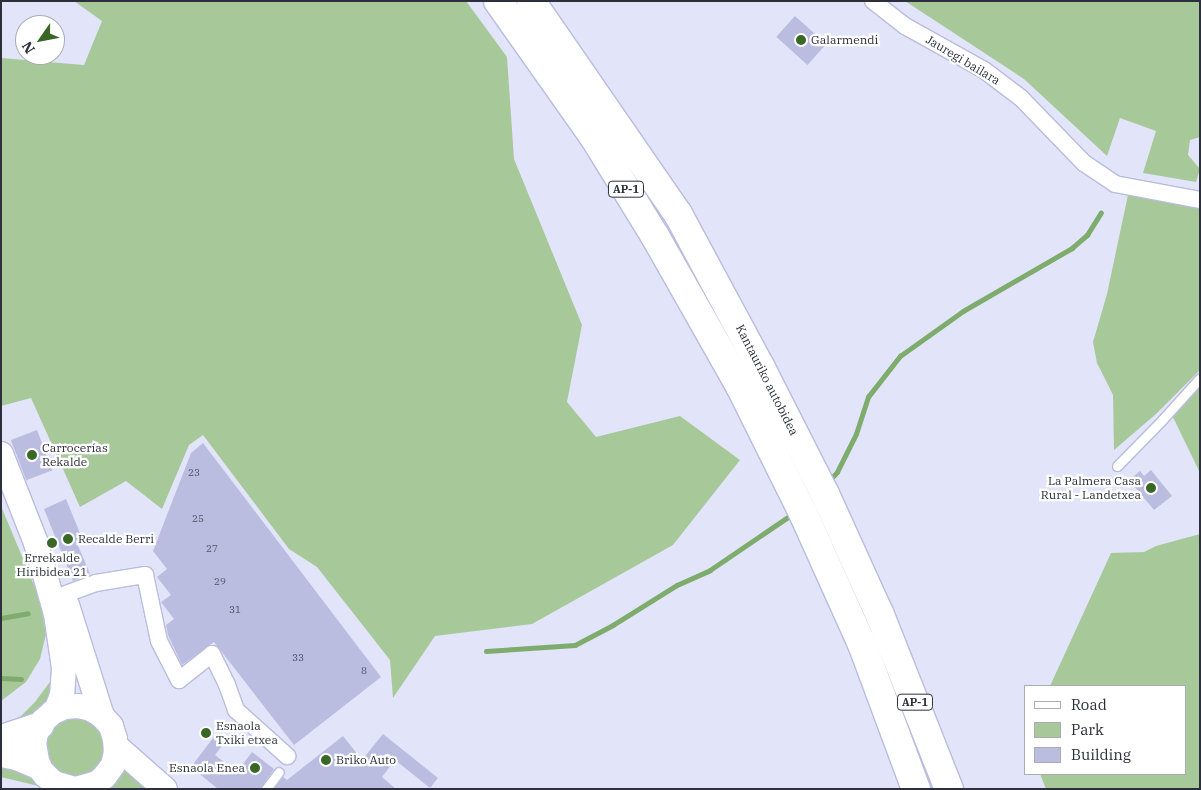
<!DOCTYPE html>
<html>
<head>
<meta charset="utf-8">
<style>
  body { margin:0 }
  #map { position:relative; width:1201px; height:790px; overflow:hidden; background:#e2e4fa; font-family:"IBM Plex Serif",serif }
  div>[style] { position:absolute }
  .green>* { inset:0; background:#a7c99a }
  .stream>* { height:4.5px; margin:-2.25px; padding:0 2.25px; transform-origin:2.25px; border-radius:2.25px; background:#7eac6c }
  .building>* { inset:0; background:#babddf; transform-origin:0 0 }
  .roads { filter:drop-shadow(1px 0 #b9bcde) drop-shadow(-1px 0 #b9bcde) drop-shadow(0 1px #b9bcde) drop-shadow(0 -1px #b9bcde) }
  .service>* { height:9px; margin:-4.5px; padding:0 4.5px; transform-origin:4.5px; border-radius:4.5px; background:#fff }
  .minor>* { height:16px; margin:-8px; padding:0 8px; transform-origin:8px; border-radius:8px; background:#fff }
  .secondary>* { height:24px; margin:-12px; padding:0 12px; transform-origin:12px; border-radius:12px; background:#fff }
  .primary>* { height:26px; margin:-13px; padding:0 13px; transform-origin:13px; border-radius:13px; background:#fff }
  .motorway>* { height:28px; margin:-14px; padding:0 14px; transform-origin:14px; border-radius:14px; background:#fff }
  .dots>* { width:14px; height:14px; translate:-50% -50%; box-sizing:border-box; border:2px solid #fff; border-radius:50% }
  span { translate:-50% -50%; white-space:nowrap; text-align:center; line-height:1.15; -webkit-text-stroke:4.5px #fff; paint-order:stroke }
  .number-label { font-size:10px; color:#515266 }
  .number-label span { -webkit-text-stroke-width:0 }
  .shield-label span { padding:1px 4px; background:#fff; border:1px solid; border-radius:4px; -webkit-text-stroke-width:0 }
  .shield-label { font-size:11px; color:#2e2f3d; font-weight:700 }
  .poi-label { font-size:12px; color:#2e2f3d }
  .left { translate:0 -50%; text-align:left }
  .right { translate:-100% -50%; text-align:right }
  .street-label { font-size:12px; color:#2e2f3d }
  .frame { position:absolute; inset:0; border:2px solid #2e2f3d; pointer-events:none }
  .legend { position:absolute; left:1024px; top:685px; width:162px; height:90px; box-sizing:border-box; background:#fff; border:1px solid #abacb1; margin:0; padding:6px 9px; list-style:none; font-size:15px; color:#2e2f3d }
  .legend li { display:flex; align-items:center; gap:10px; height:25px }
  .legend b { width:25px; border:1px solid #abacb1 }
  .north { position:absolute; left:15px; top:15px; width:50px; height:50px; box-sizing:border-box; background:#fff; border:1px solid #abacb1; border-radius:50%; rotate:237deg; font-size:14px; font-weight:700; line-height:20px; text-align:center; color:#2e2f3d }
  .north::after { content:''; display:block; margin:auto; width:18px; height:22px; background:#396725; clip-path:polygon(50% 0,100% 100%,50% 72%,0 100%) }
</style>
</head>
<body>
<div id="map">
  <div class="green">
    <div style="clip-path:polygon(74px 1px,466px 1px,507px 57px,514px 159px,582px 325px,567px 402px,596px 437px,680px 416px,740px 460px,673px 545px,532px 624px,435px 636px,393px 698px,390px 660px,317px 567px,289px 549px,203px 435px,189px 445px,162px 509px,126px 481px,80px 507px,31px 398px,1px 406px,1px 58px,84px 65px,102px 21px)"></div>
    <div style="clip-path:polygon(905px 1px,1200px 1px,1200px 137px,1190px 140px,1188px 155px,1200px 169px,1196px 182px,1143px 173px,1156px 131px,1120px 118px,1107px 156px,1024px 79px)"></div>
    <div style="clip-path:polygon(1128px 195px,1200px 206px,1200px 370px,1156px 414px,1114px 450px,1113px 395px,1097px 363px,1093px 342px,1107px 294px)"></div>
    <div style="clip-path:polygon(1200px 385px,1200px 473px,1172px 415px)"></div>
    <div style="clip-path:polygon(1px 506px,39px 597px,46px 634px,40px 659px,26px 682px,1px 701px)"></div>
    <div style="clip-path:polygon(1200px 534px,1200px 789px,1046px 789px,1040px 774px,1185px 774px,1185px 686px,1050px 686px,1111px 553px,1144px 552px,1156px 546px)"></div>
    <div style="clip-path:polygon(55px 675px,50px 700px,36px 713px,9px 722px,21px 716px,35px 702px)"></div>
    <div style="clip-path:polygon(66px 714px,98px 722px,108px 750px,99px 768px,82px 778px,62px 775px,46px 760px,44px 738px)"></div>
    <div style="clip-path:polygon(13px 759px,43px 787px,1px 777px,1px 760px)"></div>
    <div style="clip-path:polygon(124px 767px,150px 789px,108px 788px)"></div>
  </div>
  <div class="stream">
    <div style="left:829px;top:481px;width:12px;rotate:-48deg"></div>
    <div style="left:837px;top:472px;width:42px;rotate:-63.4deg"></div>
    <div style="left:856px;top:434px;width:39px;rotate:-72deg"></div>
    <div style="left:868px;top:397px;width:52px;rotate:-52deg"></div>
    <div style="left:900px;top:356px;width:77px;rotate:-35.5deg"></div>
    <div style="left:963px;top:311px;width:126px;rotate:-30deg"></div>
    <div style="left:1072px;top:248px;width:20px;rotate:-41deg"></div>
    <div style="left:1087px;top:235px;width:26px;rotate:-58deg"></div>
    <div style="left:1px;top:618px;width:27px;rotate:-10deg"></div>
    <div style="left:486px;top:651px;width:89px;rotate:-3.9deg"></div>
    <div style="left:575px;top:645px;width:43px;rotate:-27.8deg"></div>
    <div style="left:613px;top:625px;width:75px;rotate:-32deg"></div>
    <div style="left:677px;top:585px;width:36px;rotate:-24deg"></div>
    <div style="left:710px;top:570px;width:102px;rotate:-34.2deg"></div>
    <div style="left:1px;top:678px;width:20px;rotate:3deg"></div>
  </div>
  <div class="building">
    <div style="left:795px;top:16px;width:42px;height:28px;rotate:42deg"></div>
    <div style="left:37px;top:430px;width:43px;height:28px;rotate:69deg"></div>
    <div style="clip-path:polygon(203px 443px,381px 677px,294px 745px,214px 642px,182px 665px,168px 635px,166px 625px,174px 619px,161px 602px,171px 595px,157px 577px,167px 569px,153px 551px,191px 453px)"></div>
    <div style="clip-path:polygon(1151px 470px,1172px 496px,1154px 510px,1129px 480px,1140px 471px,1144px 476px)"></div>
    <div style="clip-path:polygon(66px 499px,82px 538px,76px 541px,90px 574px,73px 581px,44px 509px)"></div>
    <div style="clip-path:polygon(383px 734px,438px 778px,430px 788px,395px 760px,382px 777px,396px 789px,274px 789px,283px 777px,287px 780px,343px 736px,362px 760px)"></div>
    <div style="clip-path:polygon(213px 738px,222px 746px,215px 755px,237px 772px,252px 752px,274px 769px,260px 789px,218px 789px,191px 767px)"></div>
  </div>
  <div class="roads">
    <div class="service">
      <div style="left:1117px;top:466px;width:64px;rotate:-45.6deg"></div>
      <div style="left:1162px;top:420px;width:57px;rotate:-47.9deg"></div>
      <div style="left:266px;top:789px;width:21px;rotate:-53deg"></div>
    </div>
    <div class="minor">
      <div style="left:873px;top:1px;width:41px;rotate:38deg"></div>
      <div style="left:905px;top:26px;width:90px;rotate:29.1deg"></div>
      <div style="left:984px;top:70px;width:46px;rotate:37.1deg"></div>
      <div style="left:1021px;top:98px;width:91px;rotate:45.9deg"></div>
      <div style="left:1084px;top:163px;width:37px;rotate:34deg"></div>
      <div style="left:1115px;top:184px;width:86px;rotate:10.7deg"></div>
      <div style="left:63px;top:595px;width:35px;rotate:-20deg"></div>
      <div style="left:96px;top:583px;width:50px;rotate:-9.3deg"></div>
      <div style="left:145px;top:575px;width:67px;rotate:78deg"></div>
      <div style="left:159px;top:641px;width:44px;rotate:62.9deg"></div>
      <div style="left:179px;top:680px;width:42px;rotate:-38.2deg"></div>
      <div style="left:212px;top:654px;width:34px;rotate:64deg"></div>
      <div style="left:227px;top:685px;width:27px;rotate:70deg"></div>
      <div style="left:236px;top:710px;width:69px;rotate:42deg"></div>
    </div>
    <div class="secondary">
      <div style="left:1px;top:454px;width:96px;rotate:68.5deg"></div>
      <div style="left:36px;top:543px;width:74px;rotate:74.3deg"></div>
      <div style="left:56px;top:614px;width:55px;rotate:81.6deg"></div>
      <div style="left:64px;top:668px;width:27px;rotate:94deg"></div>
      <div style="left:62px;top:695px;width:17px;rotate:111deg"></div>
      <div style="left:67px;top:605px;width:116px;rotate:72.5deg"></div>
      <div style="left:116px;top:746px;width:65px;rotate:41.3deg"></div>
      <div style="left:75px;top:789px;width:22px;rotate:-164deg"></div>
      <div style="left:54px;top:783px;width:12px;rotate:-138deg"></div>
      <div style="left:45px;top:775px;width:11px;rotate:-128deg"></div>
      <div style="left:38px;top:766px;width:22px;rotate:-100deg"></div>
      <div style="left:34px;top:744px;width:11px;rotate:-80deg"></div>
      <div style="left:36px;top:733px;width:14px;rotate:-60deg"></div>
      <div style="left:43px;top:721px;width:13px;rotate:-42deg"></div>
      <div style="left:53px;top:712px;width:13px;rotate:-23deg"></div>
      <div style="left:65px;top:707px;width:13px;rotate:-4deg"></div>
      <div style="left:78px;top:706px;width:13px;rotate:13deg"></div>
      <div style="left:91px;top:709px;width:13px;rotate:32deg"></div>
      <div style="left:102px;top:716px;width:13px;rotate:48deg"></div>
      <div style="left:111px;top:726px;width:14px;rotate:73deg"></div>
      <div style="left:115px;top:739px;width:13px;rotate:86deg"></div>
      <div style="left:116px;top:752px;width:13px;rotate:103deg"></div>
      <div style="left:113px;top:765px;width:14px;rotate:126deg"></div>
      <div style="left:105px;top:776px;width:11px;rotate:139deg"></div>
      <div style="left:97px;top:783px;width:22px;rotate:164deg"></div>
    </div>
    <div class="primary">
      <div style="left:1px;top:738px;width:42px;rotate:-18deg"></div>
      <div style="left:1px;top:754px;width:16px;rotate:11deg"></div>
      <div style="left:17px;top:757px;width:23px;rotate:23deg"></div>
    </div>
    <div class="motorway">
      <div style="left:498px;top:1px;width:166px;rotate:54.8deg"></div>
      <div style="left:594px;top:137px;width:116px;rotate:58.4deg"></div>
      <div style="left:655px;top:236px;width:172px;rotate:60.5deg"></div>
      <div style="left:740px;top:386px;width:142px;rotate:63.6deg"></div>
      <div style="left:803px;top:513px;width:144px;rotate:65.8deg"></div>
      <div style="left:862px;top:644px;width:155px;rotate:69.6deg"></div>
      <div style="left:531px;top:1px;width:259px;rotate:55.4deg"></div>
      <div style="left:678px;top:214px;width:175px;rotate:61.7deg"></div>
      <div style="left:761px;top:368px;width:141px;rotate:63.1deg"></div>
      <div style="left:825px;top:494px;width:133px;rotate:65.6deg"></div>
      <div style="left:880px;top:615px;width:187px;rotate:68.4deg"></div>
    </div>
  </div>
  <div class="dots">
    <div style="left:801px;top:40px;background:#396725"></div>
    <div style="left:32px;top:455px;background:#396725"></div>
    <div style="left:1151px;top:488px;background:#396725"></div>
    <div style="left:68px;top:539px;background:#396725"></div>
    <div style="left:52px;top:543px;background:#396725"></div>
    <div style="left:206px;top:733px;background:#396725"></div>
    <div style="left:326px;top:760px;background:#396725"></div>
    <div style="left:255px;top:768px;background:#396725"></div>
  </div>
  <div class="number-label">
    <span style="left:194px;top:473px">23</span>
    <span style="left:198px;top:519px">25</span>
    <span style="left:212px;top:549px">27</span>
    <span style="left:220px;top:582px">29</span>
    <span style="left:235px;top:610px">31</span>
    <span style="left:298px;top:658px">33</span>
    <span style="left:364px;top:671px">8</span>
  </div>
  <div class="shield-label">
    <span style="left:626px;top:189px">AP-1</span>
    <span style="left:915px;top:702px">AP-1</span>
  </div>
  <div class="poi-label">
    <span class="left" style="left:811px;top:40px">Galarmendi</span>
    <span class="left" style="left:42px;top:455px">Carrocerías<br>Rekalde</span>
    <span class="right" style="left:1141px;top:488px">La Palmera Casa<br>Rural - Landetxea</span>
    <span class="left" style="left:78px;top:539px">Recalde Berri</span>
    <span style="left:52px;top:565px">Errekalde<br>Hiribidea 21</span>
    <span class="left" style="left:216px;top:733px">Esnaola<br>Txiki etxea</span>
    <span class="left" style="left:336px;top:760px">Briko Auto</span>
    <span class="right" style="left:245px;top:768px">Esnaola Enea</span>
  </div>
  <div class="street-label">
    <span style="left:963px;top:60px;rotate:31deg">Jauregi bailara</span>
    <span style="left:767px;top:380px;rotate:63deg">Kantauriko autobidea</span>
  </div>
  <div class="frame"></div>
  <ul class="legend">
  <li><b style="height:6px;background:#fff"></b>Road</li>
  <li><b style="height:14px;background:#a7c99a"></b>Park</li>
  <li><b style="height:14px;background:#babddf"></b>Building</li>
  </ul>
  <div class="north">N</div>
</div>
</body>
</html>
